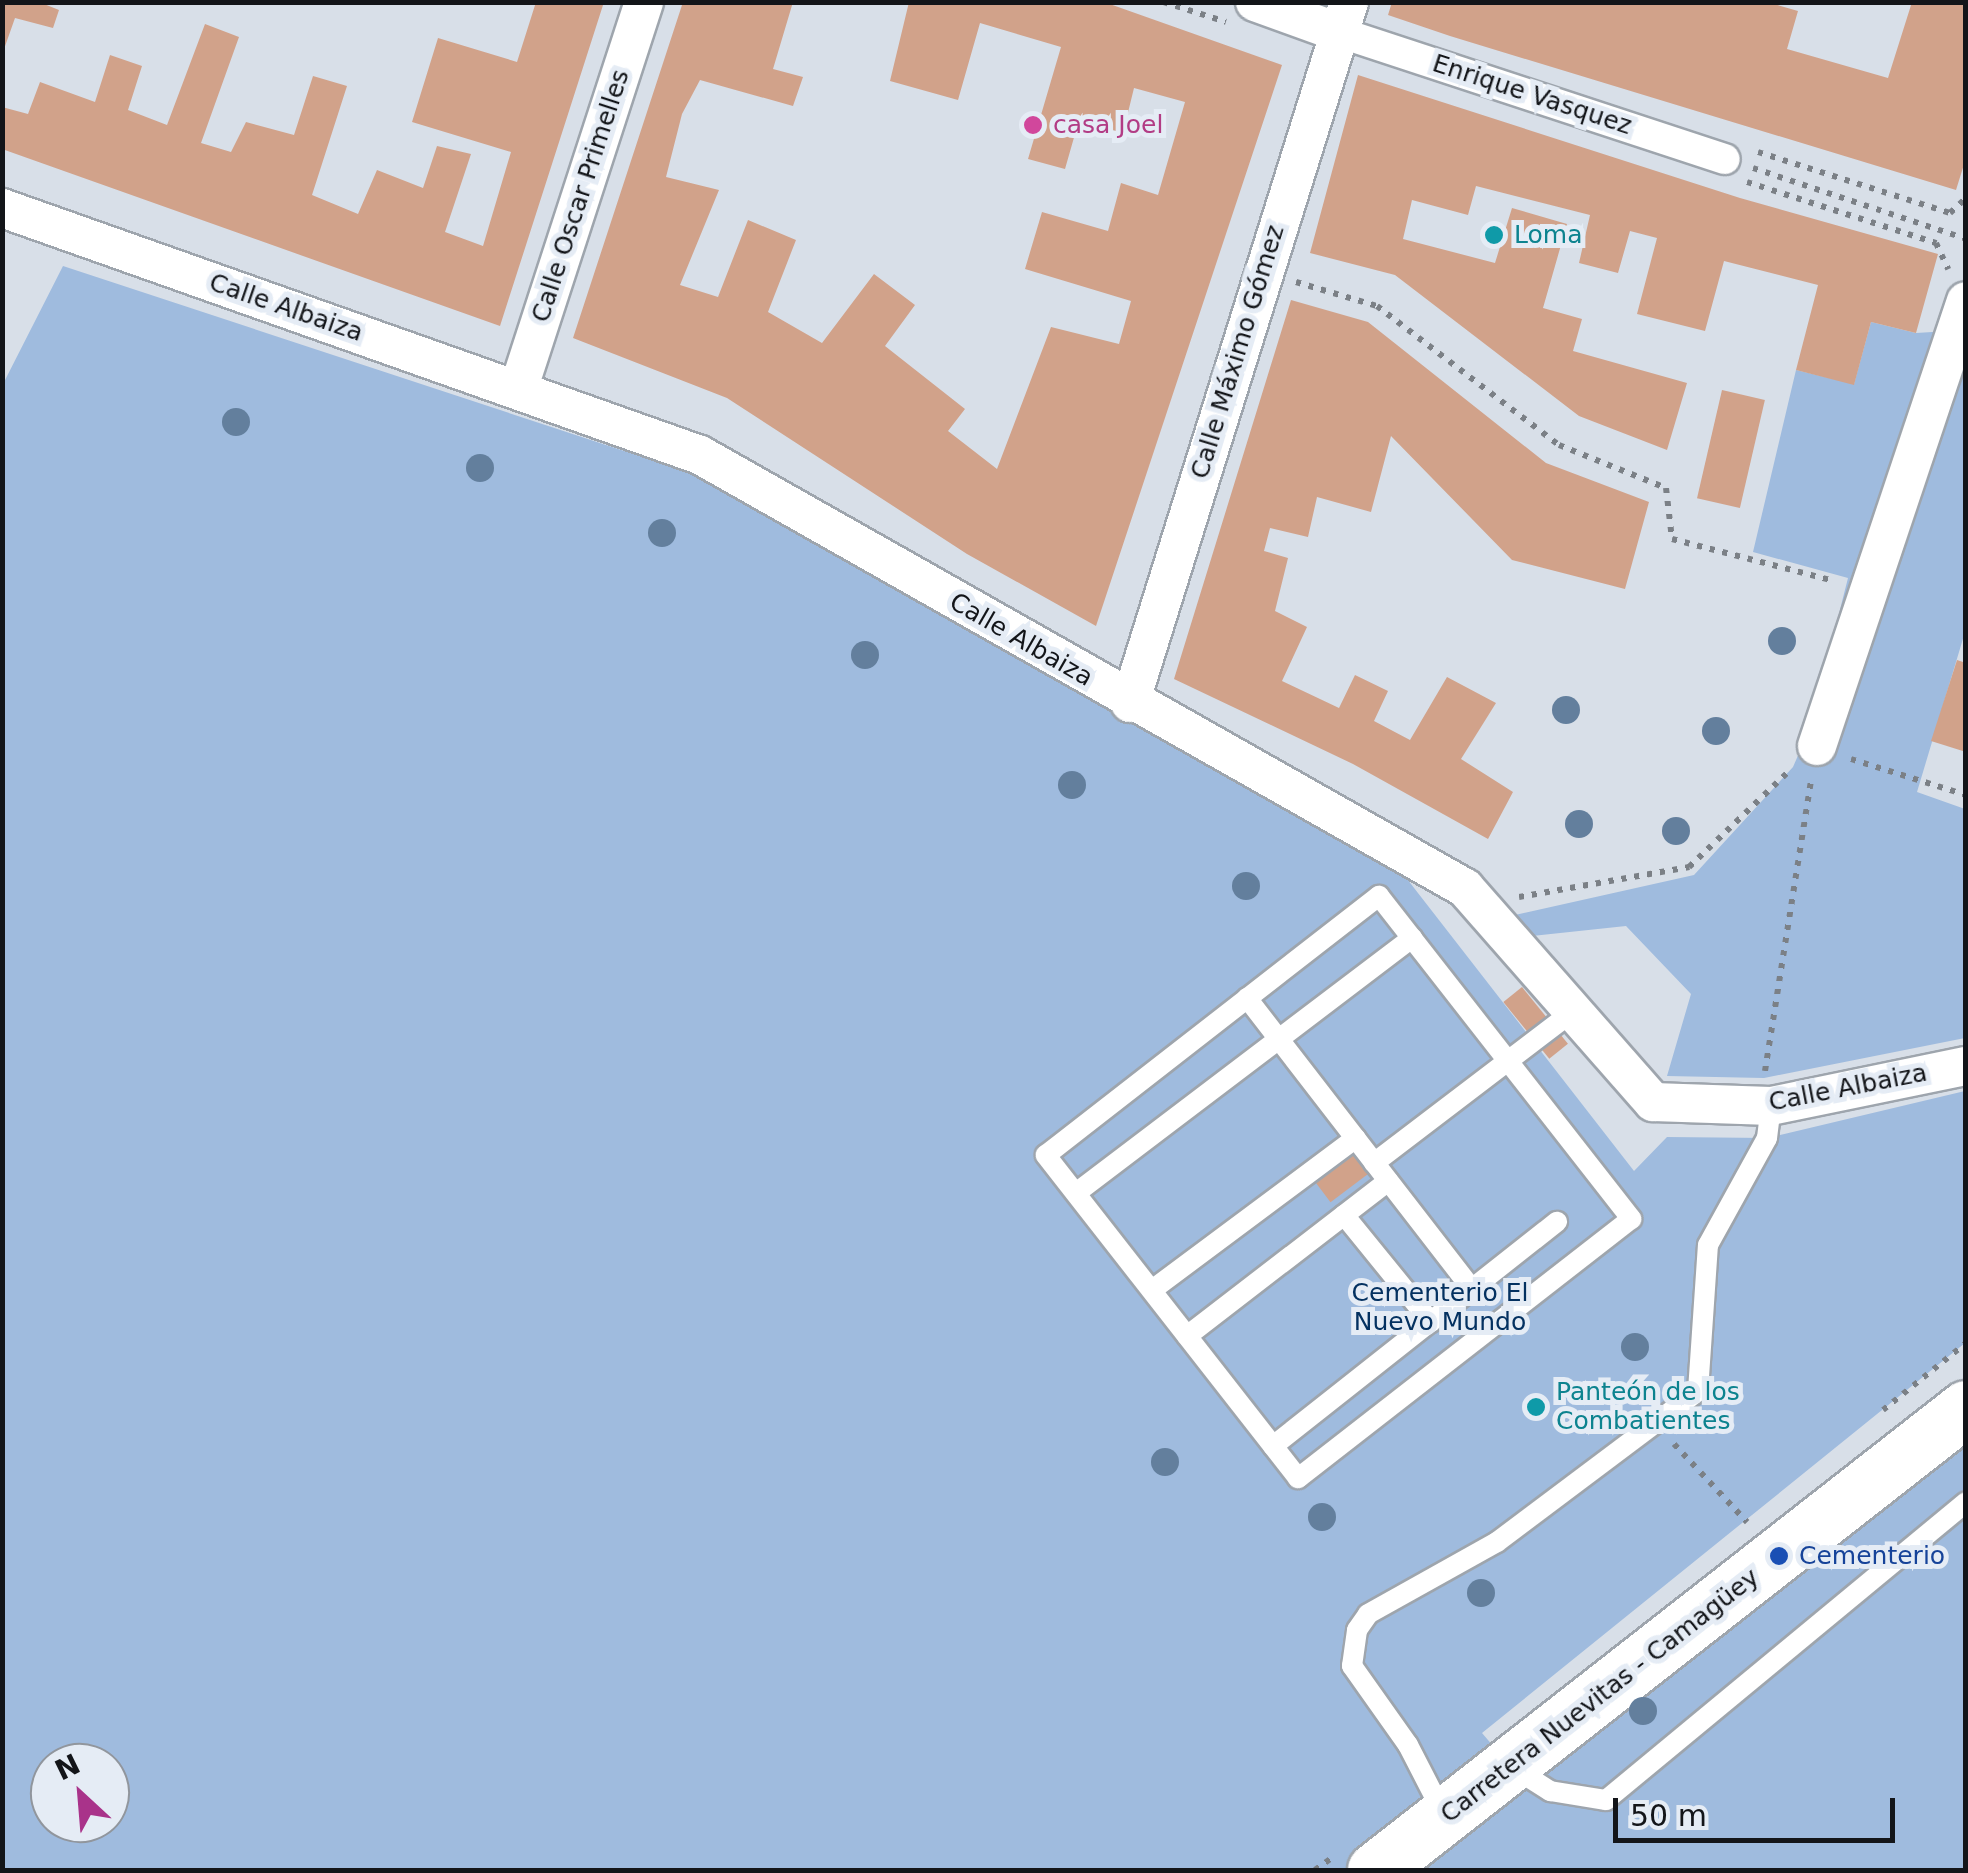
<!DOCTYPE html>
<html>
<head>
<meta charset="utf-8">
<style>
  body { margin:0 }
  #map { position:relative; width:1968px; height:1873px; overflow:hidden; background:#d8dfe8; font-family:"DejaVu Sans",sans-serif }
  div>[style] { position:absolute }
  .green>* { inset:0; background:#9fbbde }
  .building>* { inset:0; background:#d1a28a; transform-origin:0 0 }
  .path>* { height:6px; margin-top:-3px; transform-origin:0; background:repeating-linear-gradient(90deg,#7b8086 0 5px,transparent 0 13px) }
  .roads { filter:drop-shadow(2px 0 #9ea5ad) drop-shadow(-2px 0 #9ea5ad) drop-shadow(0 2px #9ea5ad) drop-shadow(0 -2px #9ea5ad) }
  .service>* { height:20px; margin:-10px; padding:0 10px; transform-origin:10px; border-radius:10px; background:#fff }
  .pedestrian>* { height:30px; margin:-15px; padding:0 15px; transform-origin:15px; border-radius:15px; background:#fff }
  .minor>* { height:38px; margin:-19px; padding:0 19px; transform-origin:19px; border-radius:19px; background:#fff }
  .trunk>* { height:55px; margin:-27.5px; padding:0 27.5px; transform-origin:27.5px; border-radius:27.5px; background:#fff }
  .trees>* { width:28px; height:28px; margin:-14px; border-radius:50%; background:#637f9d }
  .dots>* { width:28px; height:28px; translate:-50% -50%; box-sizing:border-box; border:5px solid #e5ecf5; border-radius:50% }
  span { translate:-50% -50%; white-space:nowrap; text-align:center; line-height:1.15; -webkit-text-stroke:10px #e5ecf5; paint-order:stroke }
  .street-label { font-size:25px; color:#131519 }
  .hotel-label { font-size:25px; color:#b23c85 }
  .left { translate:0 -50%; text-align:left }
  .culture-label { font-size:25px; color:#0d838f }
  .park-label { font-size:25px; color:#043160 }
  .transit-label { font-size:25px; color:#164399 }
  .frame { position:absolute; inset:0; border:5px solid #131519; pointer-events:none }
  .north { position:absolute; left:30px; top:1743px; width:100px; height:100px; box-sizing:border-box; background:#e5ecf5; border:2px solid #91969d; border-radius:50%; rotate:334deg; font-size:28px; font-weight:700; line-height:40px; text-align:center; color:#131519 }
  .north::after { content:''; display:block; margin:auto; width:35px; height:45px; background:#a9338a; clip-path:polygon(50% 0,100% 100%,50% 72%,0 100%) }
  .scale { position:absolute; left:1613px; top:1798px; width:282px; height:45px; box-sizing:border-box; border:5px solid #131519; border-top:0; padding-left:12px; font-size:30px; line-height:35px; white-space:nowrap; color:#131519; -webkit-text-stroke:8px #e5ecf5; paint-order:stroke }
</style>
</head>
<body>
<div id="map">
  <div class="green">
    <div style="clip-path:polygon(evenodd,63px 266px,691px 473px,1390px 857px,1634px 1171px,1667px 1137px,1767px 1138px,1965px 1091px,1965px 1343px,1482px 1733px,1511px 1767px,1965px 1408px,1965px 1870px,3px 1870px,2px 386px,63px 266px,50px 1763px,110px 1763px,110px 1823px,50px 1823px,50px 1763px)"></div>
    <div style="clip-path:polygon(1871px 322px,1916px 333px,1965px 330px,1965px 632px,1917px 792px,1965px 809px,1965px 1038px,1764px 1078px,1667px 1076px,1691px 994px,1626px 926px,1532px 936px,1515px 915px,1694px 875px,1793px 767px,1810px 728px,1848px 578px,1753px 552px,1796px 370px,1854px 384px)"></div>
  </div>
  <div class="building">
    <div style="clip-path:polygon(2px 2px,39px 2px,59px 10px,53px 28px,15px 18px,3px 52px)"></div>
    <div style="clip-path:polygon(536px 2px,604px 2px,500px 326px,2px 149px,2px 107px,28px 114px,40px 82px,95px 102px,110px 55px,142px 66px,128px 110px,167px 125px,205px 24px,239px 37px,201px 143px,231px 152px,246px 122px,294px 135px,313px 76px,347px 86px,312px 195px,358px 214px,377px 170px,423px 188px,437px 146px,471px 154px,445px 232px,483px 246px,511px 152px,412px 122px,438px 38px,517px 62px)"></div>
    <div style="clip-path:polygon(683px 2px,793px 2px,773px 69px,803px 77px,793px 106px,700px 80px,682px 114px,666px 177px,719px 190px,680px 285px,718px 297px,748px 220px,796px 240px,768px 312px,822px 343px,874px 274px,915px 305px,885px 346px,965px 409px,948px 431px,997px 469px,1051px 327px,1119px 344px,1131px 301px,1025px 269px,1042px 212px,1108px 231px,1121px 183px,1158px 195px,1185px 102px,1134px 88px,1123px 133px,1079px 120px,1065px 169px,1028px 159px,1061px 47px,980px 23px,958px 100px,890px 81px,909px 2px,1104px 2px,1282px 65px,1096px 626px,967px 554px,727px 398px,573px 338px)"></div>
    <div style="clip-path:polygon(1392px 2px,1767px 2px,1798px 11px,1787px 49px,1888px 78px,1912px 2px,1966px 2px,1966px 158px,1956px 190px,1450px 36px,1388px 15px)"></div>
    <div style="clip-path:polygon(1358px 75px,1740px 198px,1938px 254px,1916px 333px,1871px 322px,1854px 385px,1796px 370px,1818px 285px,1724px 261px,1705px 331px,1637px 314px,1657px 238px,1630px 231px,1618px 273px,1579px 263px,1590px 215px,1476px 186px,1468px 215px,1412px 200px,1403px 239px,1495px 263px,1512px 208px,1567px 224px,1543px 308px,1582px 319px,1573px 351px,1687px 383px,1667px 450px,1579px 416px,1395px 275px,1310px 253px)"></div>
    <div style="clip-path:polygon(1291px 300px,1368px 322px,1546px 463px,1649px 502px,1625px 589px,1512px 560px,1391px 436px,1371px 512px,1317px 497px,1308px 537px,1270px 528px,1264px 551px,1288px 558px,1275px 611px,1307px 627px,1282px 681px,1339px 708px,1355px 675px,1388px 691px,1374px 721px,1410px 740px,1447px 677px,1496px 703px,1461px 759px,1513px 792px,1488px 839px,1353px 764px,1174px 679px)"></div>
    <div style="left:1722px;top:390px;width:44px;height:111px;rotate:13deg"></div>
    <div style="clip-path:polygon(1957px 660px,1966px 663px,1966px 752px,1931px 741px)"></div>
    <div style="left:1522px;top:987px;width:73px;height:24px;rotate:51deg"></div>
    <div style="left:1351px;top:1148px;width:31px;height:49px;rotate:53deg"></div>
  </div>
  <div class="path">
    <div style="left:1163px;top:2px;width:66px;rotate:17.6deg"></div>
    <div style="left:1758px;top:152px;width:201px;rotate:17.6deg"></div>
    <div style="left:1950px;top:213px;width:22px;rotate:-43deg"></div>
    <div style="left:1753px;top:168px;width:225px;rotate:18.4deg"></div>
    <div style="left:1747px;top:182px;width:199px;rotate:17.9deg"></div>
    <div style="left:1936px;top:243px;width:29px;rotate:65deg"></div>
    <div style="left:1296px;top:282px;width:84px;rotate:16.5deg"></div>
    <div style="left:1377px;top:306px;width:229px;rotate:37.4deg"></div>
    <div style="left:1559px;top:445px;width:115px;rotate:21.9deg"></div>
    <div style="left:1666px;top:488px;width:51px;rotate:83.3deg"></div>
    <div style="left:1672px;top:539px;width:167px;rotate:14.5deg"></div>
    <div style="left:1851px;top:759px;width:121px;rotate:17.4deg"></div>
    <div style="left:1519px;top:897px;width:173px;rotate:-10deg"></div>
    <div style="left:1689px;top:867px;width:140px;rotate:-43.8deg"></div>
    <div style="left:1765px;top:1071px;width:293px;rotate:-81deg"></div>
    <div style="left:1883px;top:1410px;width:107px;rotate:-38.9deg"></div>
    <div style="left:1674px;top:1444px;width:107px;rotate:46.9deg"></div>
    <div style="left:1315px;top:1870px;width:19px;rotate:-36deg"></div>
  </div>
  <div class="roads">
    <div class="service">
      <div style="left:1379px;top:896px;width:410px;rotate:52deg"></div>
      <div style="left:1631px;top:1219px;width:422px;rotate:142.1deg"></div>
      <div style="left:1298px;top:1478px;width:410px;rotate:-128deg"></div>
      <div style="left:1046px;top:1155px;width:422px;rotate:-37.9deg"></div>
      <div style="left:1247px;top:998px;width:368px;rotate:52.3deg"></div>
      <div style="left:1374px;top:1163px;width:249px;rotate:-37.3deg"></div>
      <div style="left:1076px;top:1193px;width:422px;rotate:-37.2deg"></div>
      <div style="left:1344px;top:1215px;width:138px;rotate:50.9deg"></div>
      <div style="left:1152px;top:1290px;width:254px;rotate:-36.7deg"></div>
      <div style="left:1187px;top:1336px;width:254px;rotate:-37.6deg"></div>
      <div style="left:1273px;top:1446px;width:362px;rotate:-38.3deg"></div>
      <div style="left:1514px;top:1768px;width:43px;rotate:32.6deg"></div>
      <div style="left:1550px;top:1791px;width:57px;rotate:9.1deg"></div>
      <div style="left:1606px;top:1800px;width:467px;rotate:-39.6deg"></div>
      <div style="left:1444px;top:1815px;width:79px;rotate:-117.2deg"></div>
      <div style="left:1408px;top:1745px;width:97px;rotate:-125.3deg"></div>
      <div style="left:1352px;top:1666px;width:36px;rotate:-82deg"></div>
      <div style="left:1357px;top:1630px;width:19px;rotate:-55deg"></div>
      <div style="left:1368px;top:1614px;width:148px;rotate:-29.2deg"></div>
      <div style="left:1497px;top:1542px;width:251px;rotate:-36.9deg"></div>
      <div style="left:1698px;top:1391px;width:146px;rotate:-86.1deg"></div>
      <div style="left:1708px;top:1245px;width:122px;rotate:-61.1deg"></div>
      <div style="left:1767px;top:1138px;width:32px;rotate:-83deg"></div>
    </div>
    <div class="pedestrian">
      <div style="left:1338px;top:32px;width:407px;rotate:18.2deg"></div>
    </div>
    <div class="minor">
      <div style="left:1255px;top:2px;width:88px;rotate:19.9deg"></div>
      <div style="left:2px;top:208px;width:740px;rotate:19.49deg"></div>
      <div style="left:700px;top:455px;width:879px;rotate:29.51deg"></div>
      <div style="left:1465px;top:888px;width:285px;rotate:48.7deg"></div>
      <div style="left:1653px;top:1102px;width:118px;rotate:1.9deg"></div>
      <div style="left:1771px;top:1106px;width:199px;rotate:-11.6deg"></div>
      <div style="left:518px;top:390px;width:408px;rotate:-72deg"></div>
      <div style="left:1130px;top:703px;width:734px;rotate:-72.65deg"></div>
      <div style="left:1817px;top:746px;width:469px;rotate:-71.5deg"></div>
    </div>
    <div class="trunk">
      <div style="left:1375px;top:1870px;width:750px;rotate:-38.02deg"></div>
    </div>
  </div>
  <div class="trees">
    <div style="left:236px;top:422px"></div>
    <div style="left:480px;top:468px"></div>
    <div style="left:662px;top:533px"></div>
    <div style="left:1782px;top:641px"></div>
    <div style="left:865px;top:655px"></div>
    <div style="left:1566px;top:710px"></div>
    <div style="left:1716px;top:731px"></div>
    <div style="left:1072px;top:785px"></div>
    <div style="left:1579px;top:824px"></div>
    <div style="left:1676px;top:831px"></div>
    <div style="left:1246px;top:886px"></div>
    <div style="left:1635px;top:1347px"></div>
    <div style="left:1165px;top:1462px"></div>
    <div style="left:1322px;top:1517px"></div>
    <div style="left:1481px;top:1593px"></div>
    <div style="left:1643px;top:1711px"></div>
  </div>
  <div class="dots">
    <div style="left:1033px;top:125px;background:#d1479c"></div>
    <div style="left:1494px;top:235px;background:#0f9aa8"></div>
    <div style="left:1536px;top:1407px;background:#0f9aa8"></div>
    <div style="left:1779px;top:1556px;background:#1a4fb4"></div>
  </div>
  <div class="street-label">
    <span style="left:1532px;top:95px;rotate:18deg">Enrique Vasquez</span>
    <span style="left:581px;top:196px;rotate:-72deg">Calle Oscar Primelles</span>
    <span style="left:286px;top:308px;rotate:19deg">Calle Albaiza</span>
    <span style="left:1238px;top:352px;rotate:-73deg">Calle Máximo Gómez</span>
    <span style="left:1021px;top:640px;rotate:30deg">Calle Albaiza</span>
    <span style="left:1848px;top:1088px;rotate:-11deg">Calle Albaiza</span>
    <span style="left:1600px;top:1696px;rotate:-38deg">Carretera Nuevitas - Camagüey</span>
  </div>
  <div class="hotel-label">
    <span class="left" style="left:1053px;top:125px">casa Joel</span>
  </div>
  <div class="culture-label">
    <span class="left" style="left:1514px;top:235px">Loma</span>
    <span class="left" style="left:1556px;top:1407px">Panteón de los<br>Combatientes</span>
  </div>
  <div class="park-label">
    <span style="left:1440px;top:1308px">Cementerio El<br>Nuevo Mundo</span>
  </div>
  <div class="transit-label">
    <span class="left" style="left:1799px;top:1556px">Cementerio</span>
  </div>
  <div class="frame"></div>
  <div class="north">N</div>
  <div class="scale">50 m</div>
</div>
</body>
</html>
